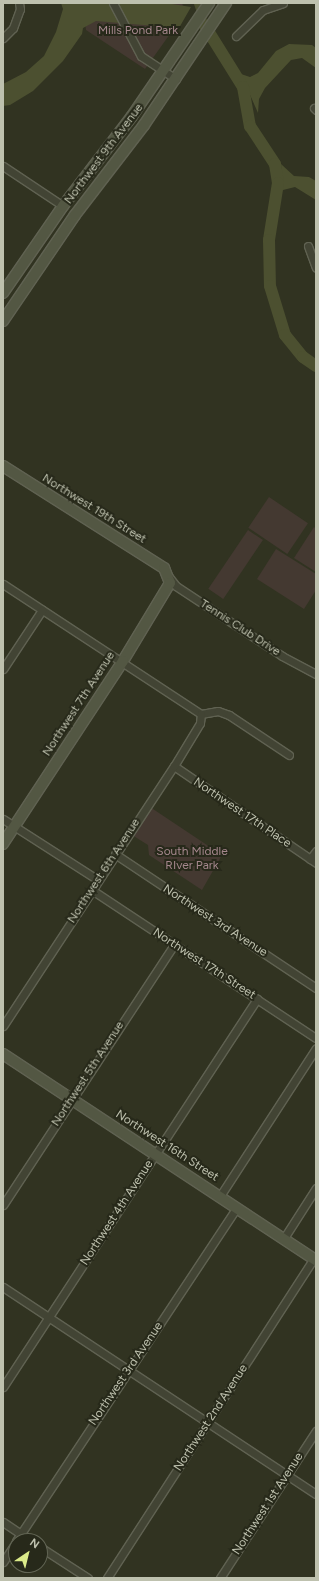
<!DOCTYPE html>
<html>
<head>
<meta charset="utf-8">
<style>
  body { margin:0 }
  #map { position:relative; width:319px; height:1581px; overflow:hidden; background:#313321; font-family:Figtree,sans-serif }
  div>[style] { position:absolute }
  .green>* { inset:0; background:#443931; transform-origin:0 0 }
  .water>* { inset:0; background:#4c5030 }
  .canal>* { height:7px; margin:-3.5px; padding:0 3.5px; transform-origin:3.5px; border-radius:3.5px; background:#4c5030 }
  .river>* { height:12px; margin:-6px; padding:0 6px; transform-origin:6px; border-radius:6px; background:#4c5030 }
  .roads { filter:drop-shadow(1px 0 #606252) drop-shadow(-1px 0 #606252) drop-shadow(0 1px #606252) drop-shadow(0 -1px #606252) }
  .street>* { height:7px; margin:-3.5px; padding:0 3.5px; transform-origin:3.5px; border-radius:3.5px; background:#424434 }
  .secondary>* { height:10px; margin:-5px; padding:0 5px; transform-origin:5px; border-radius:5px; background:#535743 }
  span { translate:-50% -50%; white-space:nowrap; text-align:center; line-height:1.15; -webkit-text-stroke:4px #27291a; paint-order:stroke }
  .park-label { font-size:12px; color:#a5878d }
  .street-label { font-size:12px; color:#bec1ae }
  .frame { position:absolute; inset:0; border:4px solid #bec1ae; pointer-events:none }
  .north { position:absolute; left:8px; top:1533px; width:40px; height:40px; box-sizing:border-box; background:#27291a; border:1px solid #636655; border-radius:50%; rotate:35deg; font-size:11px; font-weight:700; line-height:16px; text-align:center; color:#bec1ae }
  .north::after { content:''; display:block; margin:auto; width:14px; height:18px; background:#dbeb89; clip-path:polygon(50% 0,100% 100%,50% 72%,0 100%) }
</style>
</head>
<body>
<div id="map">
  <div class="green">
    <div style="clip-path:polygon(82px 3px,182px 3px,185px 13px,145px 69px,86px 30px)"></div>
    <div style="left:269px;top:497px;width:47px;height:37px;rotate:34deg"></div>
    <div style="clip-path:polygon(314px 527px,316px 529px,316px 572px,294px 558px)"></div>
    <div style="left:248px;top:530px;width:18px;height:71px;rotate:34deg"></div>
    <div style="clip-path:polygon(276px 549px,316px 574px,316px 590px,304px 609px,257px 579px)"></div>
    <div style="clip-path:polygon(150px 807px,222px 855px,202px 890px,149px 855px,148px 845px,132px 835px)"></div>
  </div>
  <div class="water">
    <div style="clip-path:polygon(61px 3px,166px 3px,191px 7px,179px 28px,96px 21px,83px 28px,82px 34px,63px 61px,33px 91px,10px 105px,3px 106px,3px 84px,26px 72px,44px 56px,56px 32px,63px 9px)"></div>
    <div style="clip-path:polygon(289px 44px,312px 45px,316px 48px,316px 68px,302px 58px,291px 60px,265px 88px,259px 99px,258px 113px,241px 74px,250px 77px,258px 73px,276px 51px)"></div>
    <div style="clip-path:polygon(281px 164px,294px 176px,309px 177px,316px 181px,316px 200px,295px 187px,283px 190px)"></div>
  </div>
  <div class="canal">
    <div style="left:197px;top:3px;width:24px;rotate:71deg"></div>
  </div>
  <div class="river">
    <div style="left:205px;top:26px;width:72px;rotate:58.1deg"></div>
    <div style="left:243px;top:87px;width:40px;rotate:80deg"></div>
    <div style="left:250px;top:126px;width:45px;rotate:56.7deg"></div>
    <div style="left:275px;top:164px;width:19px;rotate:81deg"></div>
    <div style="left:278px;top:183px;width:58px;rotate:99deg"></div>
    <div style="left:269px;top:240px;width:46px;rotate:88.8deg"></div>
    <div style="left:270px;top:286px;width:51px;rotate:73deg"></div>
    <div style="left:285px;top:335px;width:28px;rotate:51deg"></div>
    <div style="left:303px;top:357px;width:16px;rotate:35deg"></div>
  </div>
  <div class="roads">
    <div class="street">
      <div style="left:113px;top:3px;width:60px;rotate:62.2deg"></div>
      <div style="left:141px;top:56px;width:42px;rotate:33.3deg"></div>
      <div style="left:236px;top:36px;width:37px;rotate:-44deg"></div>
      <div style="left:263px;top:10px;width:21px;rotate:-19deg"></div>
      <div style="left:3px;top:38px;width:14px;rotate:-45deg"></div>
      <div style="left:13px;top:28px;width:20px;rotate:-70deg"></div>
      <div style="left:20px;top:9px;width:6px;rotate:-99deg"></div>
      <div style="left:314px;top:108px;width:3px;rotate:45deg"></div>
      <div style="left:3px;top:166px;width:72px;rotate:33.7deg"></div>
      <div style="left:308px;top:246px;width:23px;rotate:70deg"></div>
      <div style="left:169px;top:577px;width:11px;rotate:52deg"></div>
      <div style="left:176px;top:586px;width:127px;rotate:33.4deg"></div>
      <div style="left:282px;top:656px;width:38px;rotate:28deg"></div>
      <div style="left:3px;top:584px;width:237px;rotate:33.3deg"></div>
      <div style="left:3px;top:669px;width:71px;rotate:-56.5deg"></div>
      <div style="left:201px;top:714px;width:17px;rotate:-10deg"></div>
      <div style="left:218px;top:711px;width:12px;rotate:20deg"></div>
      <div style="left:229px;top:715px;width:72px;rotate:33.7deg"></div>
      <div style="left:174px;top:766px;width:172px;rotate:34.3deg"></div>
      <div style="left:3px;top:819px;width:113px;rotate:32.7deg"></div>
      <div style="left:115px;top:854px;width:242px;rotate:33.7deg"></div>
      <div style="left:310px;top:859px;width:10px;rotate:-53deg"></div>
      <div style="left:92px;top:890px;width:268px;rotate:33.5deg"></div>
      <div style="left:3px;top:1026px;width:311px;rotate:-56.7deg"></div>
      <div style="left:174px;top:766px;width:50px;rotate:-58.8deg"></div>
      <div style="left:200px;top:723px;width:9px;rotate:-84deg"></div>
      <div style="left:220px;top:1196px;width:176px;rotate:-57deg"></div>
      <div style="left:3px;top:1205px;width:311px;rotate:-56.7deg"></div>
      <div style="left:284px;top:1238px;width:59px;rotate:-57.4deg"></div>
      <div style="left:3px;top:1287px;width:375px;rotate:33.5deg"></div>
      <div style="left:3px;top:1387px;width:464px;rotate:-56.8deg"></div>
      <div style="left:3px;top:1522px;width:34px;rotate:34deg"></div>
      <div style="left:16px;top:1541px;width:400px;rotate:-56.5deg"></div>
      <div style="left:40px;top:1547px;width:57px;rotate:32.9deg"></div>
      <div style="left:3px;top:1562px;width:24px;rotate:-57deg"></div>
      <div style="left:107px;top:1578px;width:381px;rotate:-57.1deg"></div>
      <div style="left:220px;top:1578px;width:176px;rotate:-56.9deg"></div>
    </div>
    <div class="secondary">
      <div style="left:3px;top:293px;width:106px;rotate:-55.4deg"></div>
      <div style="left:63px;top:206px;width:113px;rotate:-52.5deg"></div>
      <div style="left:132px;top:116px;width:137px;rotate:-55.7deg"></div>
      <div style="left:3px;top:321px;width:128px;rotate:-55.8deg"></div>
      <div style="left:75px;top:215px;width:113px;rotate:-52.5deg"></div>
      <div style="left:144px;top:125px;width:147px;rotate:-56.1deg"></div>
      <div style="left:3px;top:466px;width:191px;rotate:32.4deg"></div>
      <div style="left:164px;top:568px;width:16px;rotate:68deg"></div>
      <div style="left:170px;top:583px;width:91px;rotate:121.1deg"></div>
      <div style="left:123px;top:661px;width:219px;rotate:123.3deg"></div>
      <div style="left:3px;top:1054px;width:375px;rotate:33.4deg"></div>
    </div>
  </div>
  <div class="park-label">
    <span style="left:138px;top:31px">Mills Pond Park</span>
    <span style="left:192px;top:859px">South Middle<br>RIver Park</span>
  </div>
  <div class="street-label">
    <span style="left:104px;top:154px;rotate:-53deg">Northwest 9th Avenue</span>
    <span style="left:94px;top:509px;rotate:32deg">Northwest 19th Street</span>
    <span style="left:240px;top:628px;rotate:33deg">Tennis Club Drive</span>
    <span style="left:79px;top:704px;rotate:-57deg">Northwest 7th Avenue</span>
    <span style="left:242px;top:813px;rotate:34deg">Northwest 17th Place</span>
    <span style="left:104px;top:871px;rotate:-57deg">Northwest 6th Avenue</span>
    <span style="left:215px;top:921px;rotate:33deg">Northwest 3rd Avenue</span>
    <span style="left:204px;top:964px;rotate:33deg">Northwest 17th Street</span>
    <span style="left:88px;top:1074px;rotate:-57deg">Northwest 5th Avenue</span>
    <span style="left:167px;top:1146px;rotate:33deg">Northwest 16th Street</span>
    <span style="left:117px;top:1213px;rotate:-57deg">Northwest 4th Avenue</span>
    <span style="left:126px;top:1374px;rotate:-56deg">Northwest 3rd Avenue</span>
    <span style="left:211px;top:1418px;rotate:-57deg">Northwest 2nd Avenue</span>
    <span style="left:268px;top:1504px;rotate:-57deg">Northwest 1st Avenue</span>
  </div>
  <div class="frame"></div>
  <div class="north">N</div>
</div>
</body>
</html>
